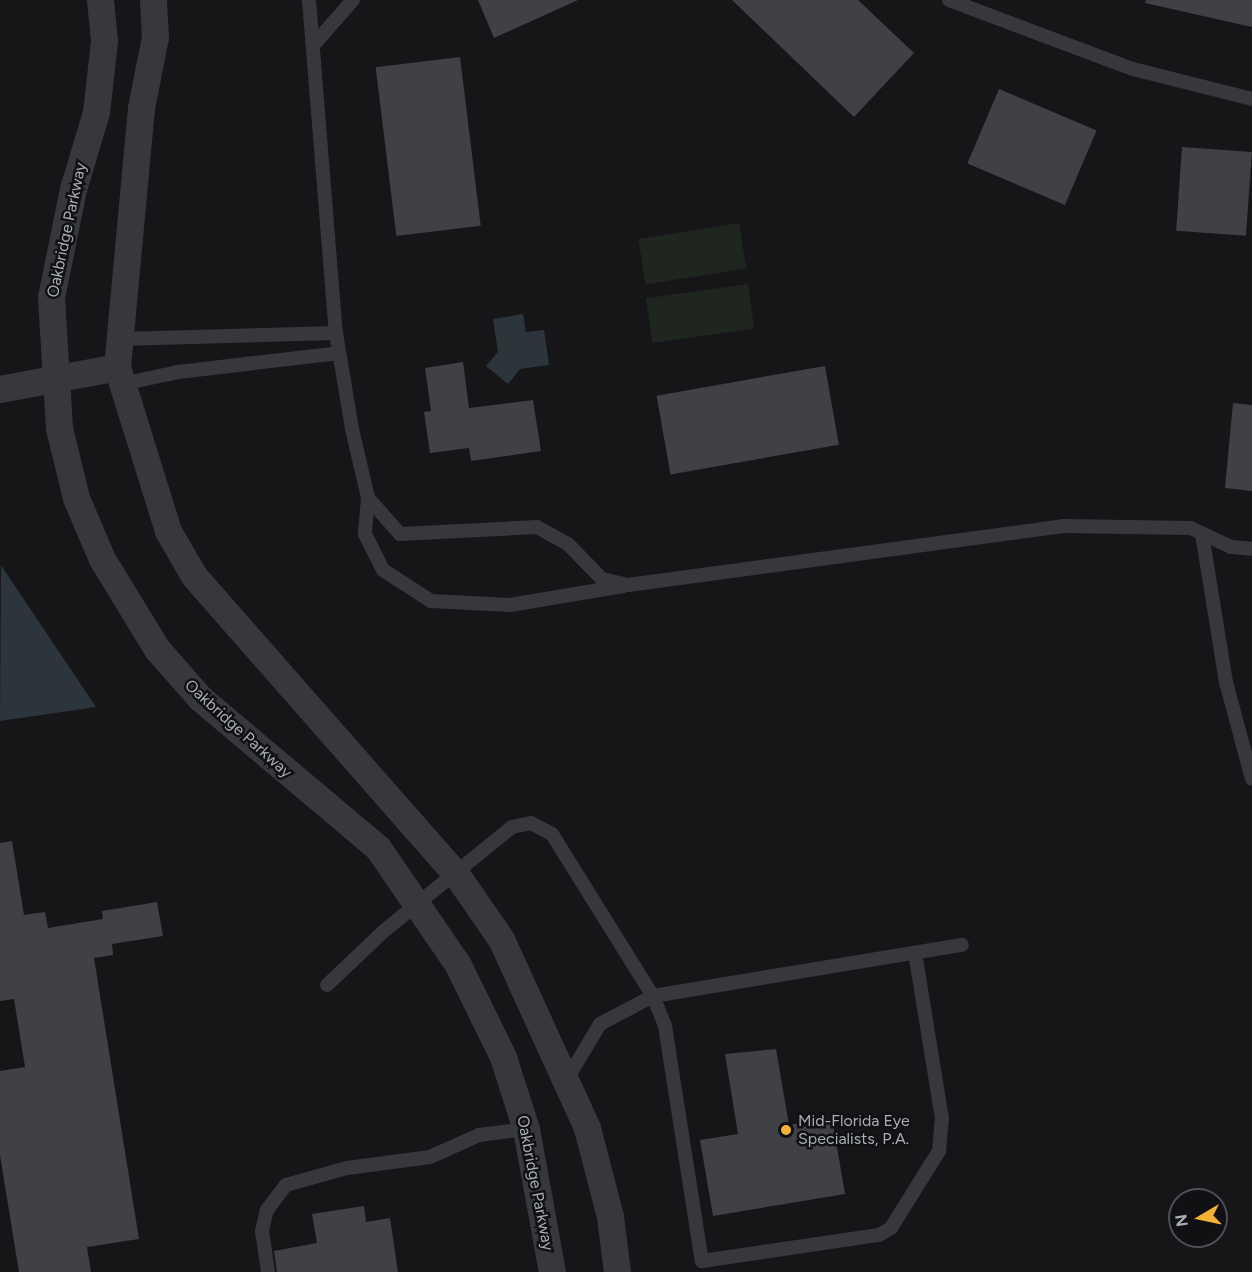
<!DOCTYPE html>
<html>
<head>
<meta charset="utf-8">
<style>
  body { margin:0 }
  #map { position:relative; width:1252px; height:1272px; overflow:hidden; background:#161618; font-family:Figtree,sans-serif }
  div>[style] { position:absolute }
  .green>* { inset:0; background:#1e261f; transform-origin:0 0 }
  .water>* { inset:0; background:#2c353c }
  .building>* { inset:0; background:#404145; transform-origin:0 0 }
  .service>* { height:14px; margin:-7px; padding:0 7px; transform-origin:7px; border-radius:7px; background:#37383d }
  .minor>* { height:27px; margin:-13.5px; padding:0 13.5px; transform-origin:13.5px; border-radius:13.5px; background:#37383d }
  .dots>* { width:16px; height:16px; translate:-50% -50%; box-sizing:border-box; border:3px solid #111113; border-radius:50% }
  span { translate:-50% -50%; white-space:nowrap; text-align:center; line-height:1.15; -webkit-text-stroke:5px #111113; paint-order:stroke }
  .street-label { font-size:16px; color:#a8adb8 }
  .poi-label { font-size:16px; color:#a8adb8 }
  .left { translate:0 -50%; text-align:left }
  .north { position:absolute; left:1168px; top:1188px; width:60px; height:60px; box-sizing:border-box; background:#111113; border:2px solid #4d4f55; border-radius:50%; rotate:261deg; font-size:16px; font-weight:700; line-height:24px; text-align:center; color:#a8adb8 }
  .north::after { content:''; display:block; margin:auto; width:21px; height:27px; background:#f2b134; clip-path:polygon(50% 0,100% 100%,50% 72%,0 100%) }
</style>
</head>
<body>
<div id="map">
  <div class="green">
    <div style="left:739px;top:223px;width:46px;height:102px;rotate:81deg"></div>
    <div style="left:748px;top:284px;width:45px;height:103px;rotate:82deg"></div>
  </div>
  <div class="water">
    <div style="clip-path:polygon(523px 314px,526px 332px,544px 330px,549px 365px,520px 369px,508px 384px,486px 366px,498px 352px,493px 319px)"></div>
    <div style="clip-path:polygon(1px 565px,27px 604px,96px 707px,0 721px)"></div>
  </div>
  <div class="building">
    <div style="clip-path:polygon(478px 0,578px 0,494px 38px)"></div>
    <div style="clip-path:polygon(732px 0,858px 0,914px 53px,854px 117px)"></div>
    <div style="clip-path:polygon(1146px 0,1252px 0,1252px 27px,1145px 3px)"></div>
    <div style="left:460px;top:57px;width:170px;height:85px;rotate:83deg"></div>
    <div style="left:999px;top:89px;width:106px;height:81px;rotate:23deg"></div>
    <div style="left:1182px;top:147px;width:70px;height:84px;rotate:4deg"></div>
    <div style="clip-path:polygon(463px 362px,469px 408px,533px 400px,541px 451px,471px 461px,469px 448px,430px 453px,424px 412px,431px 411px,425px 368px)"></div>
    <div style="left:825px;top:366px;width:80px;height:171px;rotate:80deg"></div>
    <div style="clip-path:polygon(1233px 403px,1252px 405px,1252px 491px,1225px 488px)"></div>
    <div style="clip-path:polygon(12px 841px,24px 915px,45px 912px,48px 928px,103px 919px,102px 911px,157px 902px,163px 936px,112px 944px,113px 955px,94px 958px,139px 1239px,87px 1247px,91px 1272px,19px 1272px,0 1155px,0 1071px,25px 1067px,14px 999px,0 1001px,0 843px)"></div>
    <div style="clip-path:polygon(776px 1049px,789px 1125px,832px 1118px,845px 1194px,713px 1216px,700px 1140px,738px 1134px,725px 1054px)"></div>
    <div style="clip-path:polygon(364px 1206px,366px 1222px,390px 1218px,398px 1272px,277px 1272px,274px 1251px,317px 1243px,312px 1214px)"></div>
  </div>
  <div class="service">
    <div style="left:309px;top:0;width:334px;rotate:85.4deg"></div>
    <div style="left:336px;top:333px;width:97px;rotate:80.5deg"></div>
    <div style="left:352px;top:429px;width:71px;rotate:76.9deg"></div>
    <div style="left:368px;top:498px;width:48px;rotate:48.4deg"></div>
    <div style="left:400px;top:534px;width:137px;rotate:-2.9deg"></div>
    <div style="left:537px;top:527px;width:35px;rotate:29deg"></div>
    <div style="left:568px;top:544px;width:49px;rotate:45.8deg"></div>
    <div style="left:602px;top:579px;width:27px;rotate:13deg"></div>
    <div style="left:628px;top:585px;width:439px;rotate:-7.7deg"></div>
    <div style="left:1063px;top:526px;width:128px;rotate:0.9deg"></div>
    <div style="left:1191px;top:528px;width:44px;rotate:25.4deg"></div>
    <div style="left:1231px;top:547px;width:21px;rotate:5deg"></div>
    <div style="left:949px;top:0;width:197px;rotate:20.6deg"></div>
    <div style="left:1133px;top:69px;width:123px;rotate:14.1deg"></div>
    <div style="left:316px;top:42px;width:56px;rotate:-48.6deg"></div>
    <div style="left:119px;top:339px;width:217px;rotate:-1.6deg"></div>
    <div style="left:122px;top:384px;width:57px;rotate:-12.1deg"></div>
    <div style="left:178px;top:372px;width:162px;rotate:-6.7deg"></div>
    <div style="left:368px;top:498px;width:36px;rotate:95deg"></div>
    <div style="left:365px;top:534px;width:40px;rotate:63.4deg"></div>
    <div style="left:383px;top:570px;width:57px;rotate:32.9deg"></div>
    <div style="left:431px;top:601px;width:79px;rotate:2.9deg"></div>
    <div style="left:510px;top:605px;width:115px;rotate:-9.5deg"></div>
    <div style="left:1202px;top:534px;width:150px;rotate:80.8deg"></div>
    <div style="left:1226px;top:682px;width:100px;rotate:75deg"></div>
    <div style="left:327px;top:985px;width:79px;rotate:-43.5deg"></div>
    <div style="left:384px;top:931px;width:165px;rotate:-39.1deg"></div>
    <div style="left:512px;top:827px;width:19px;rotate:-12deg"></div>
    <div style="left:531px;top:823px;width:24px;rotate:28deg"></div>
    <div style="left:552px;top:834px;width:191px;rotate:58.1deg"></div>
    <div style="left:653px;top:996px;width:32px;rotate:68deg"></div>
    <div style="left:665px;top:1026px;width:238px;rotate:81.1deg"></div>
    <div style="left:702px;top:1261px;width:179px;rotate:-8.4deg"></div>
    <div style="left:879px;top:1235px;width:14px;rotate:-30deg"></div>
    <div style="left:891px;top:1228px;width:91px;rotate:-58.1deg"></div>
    <div style="left:939px;top:1151px;width:32px;rotate:-85deg"></div>
    <div style="left:942px;top:1119px;width:168px;rotate:-99.2deg"></div>
    <div style="left:567px;top:1079px;width:64px;rotate:-59deg"></div>
    <div style="left:600px;top:1024px;width:60px;rotate:-27.8deg"></div>
    <div style="left:653px;top:996px;width:313px;rotate:-9.4deg"></div>
    <div style="left:268px;top:1272px;width:41px;rotate:-98.3deg"></div>
    <div style="left:262px;top:1231px;width:22px;rotate:-77deg"></div>
    <div style="left:267px;top:1210px;width:31px;rotate:-53deg"></div>
    <div style="left:286px;top:1185px;width:63px;rotate:-15.6deg"></div>
    <div style="left:347px;top:1168px;width:84px;rotate:-7.5deg"></div>
    <div style="left:430px;top:1157px;width:54px;rotate:-24.2deg"></div>
    <div style="left:479px;top:1135px;width:47px;rotate:-7.3deg"></div>
  </div>
  <div class="minor">
    <div style="left:100px;top:0;width:41px;rotate:84.4deg"></div>
    <div style="left:104px;top:41px;width:71px;rotate:96.4deg"></div>
    <div style="left:96px;top:112px;width:80px;rotate:106.6deg"></div>
    <div style="left:73px;top:189px;width:110px;rotate:101.5deg"></div>
    <div style="left:51px;top:297px;width:131px;rotate:86.5deg"></div>
    <div style="left:59px;top:428px;width:72px;rotate:76.3deg"></div>
    <div style="left:76px;top:498px;width:66px;rotate:66.9deg"></div>
    <div style="left:102px;top:559px;width:105px;rotate:58.6deg"></div>
    <div style="left:157px;top:649px;width:65px;rotate:48.7deg"></div>
    <div style="left:200px;top:698px;width:233px;rotate:40.1deg"></div>
    <div style="left:378px;top:848px;width:142px;rotate:55.6deg"></div>
    <div style="left:458px;top:965px;width:102px;rotate:63.9deg"></div>
    <div style="left:503px;top:1057px;width:76px;rotate:72.3deg"></div>
    <div style="left:526px;top:1129px;width:145px;rotate:79.7deg"></div>
    <div style="left:153px;top:0;width:37px;rotate:87deg"></div>
    <div style="left:155px;top:37px;width:72px;rotate:101.2deg"></div>
    <div style="left:141px;top:108px;width:260px;rotate:95.3deg"></div>
    <div style="left:117px;top:367px;width:172px;rotate:72.7deg"></div>
    <div style="left:168px;top:531px;width:52px;rotate:60deg"></div>
    <div style="left:194px;top:576px;width:397px;rotate:48.7deg"></div>
    <div style="left:456px;top:874px;width:79px;rotate:55.3deg"></div>
    <div style="left:501px;top:939px;width:208px;rotate:65.5deg"></div>
    <div style="left:587px;top:1128px;width:91px;rotate:75.4deg"></div>
    <div style="left:610px;top:1216px;width:56px;rotate:82.9deg"></div>
    <div style="left:0;top:389px;width:119px;rotate:-10.6deg"></div>
  </div>
  <div class="dots">
    <div style="left:786px;top:1130px;background:#f2b134"></div>
  </div>
  <div class="street-label">
    <span style="left:67px;top:230px;rotate:-78deg">Oakbridge Parkway</span>
    <span style="left:238px;top:729px;rotate:42deg">Oakbridge Parkway</span>
    <span style="left:535px;top:1183px;rotate:79deg">Oakbridge Parkway</span>
  </div>
  <div class="poi-label">
    <span class="left" style="left:798px;top:1130px">Mid-Florida Eye<br>Specialists, P.A.</span>
  </div>
  <div class="north">N</div>
</div>
</body>
</html>
